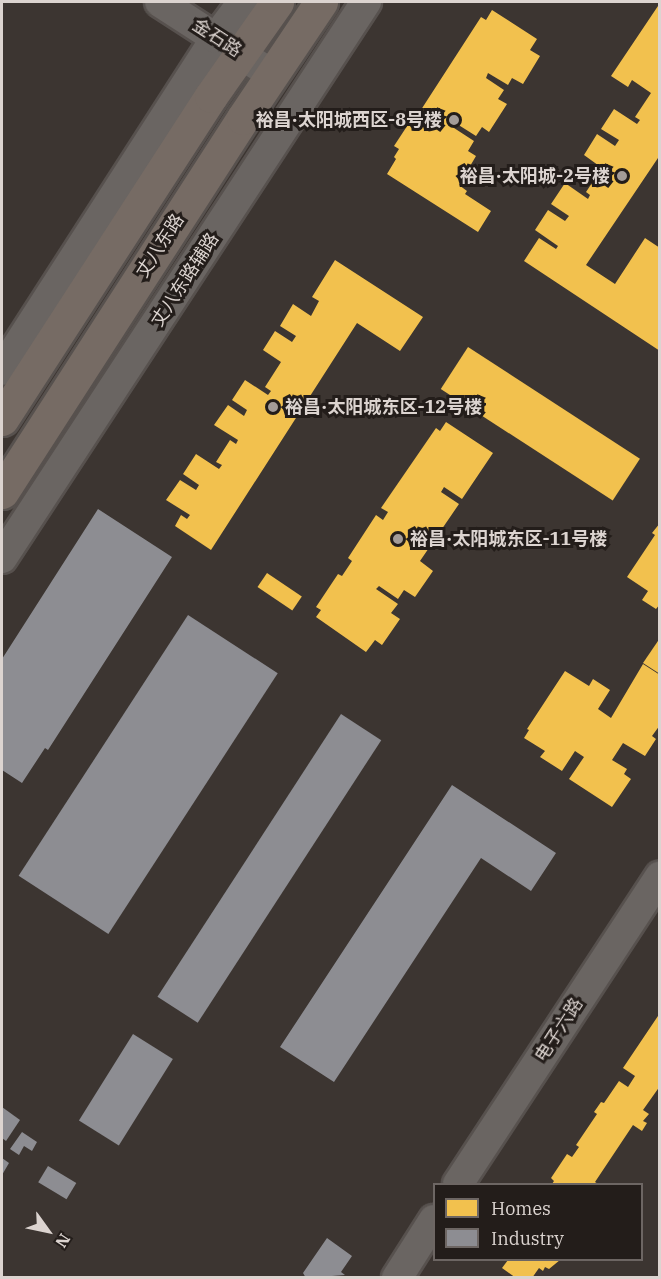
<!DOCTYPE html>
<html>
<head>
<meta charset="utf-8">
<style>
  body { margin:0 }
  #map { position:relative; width:661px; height:1279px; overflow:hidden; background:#3c3531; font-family:"IBM Plex Serif","Noto Sans SC",serif }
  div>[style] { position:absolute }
  .homes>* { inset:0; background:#f2c14e; transform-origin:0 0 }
  .industry>* { inset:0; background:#8d8d92; transform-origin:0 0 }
  .roads { filter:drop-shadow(2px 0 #57514e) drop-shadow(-2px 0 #57514e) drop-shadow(0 2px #57514e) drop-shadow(0 -2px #57514e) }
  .minor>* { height:30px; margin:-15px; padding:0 15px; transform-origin:15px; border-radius:15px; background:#6a6562 }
  .major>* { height:33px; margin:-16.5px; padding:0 16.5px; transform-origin:16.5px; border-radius:16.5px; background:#766b64 }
  .dots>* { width:16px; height:16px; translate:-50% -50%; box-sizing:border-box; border:3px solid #231d1a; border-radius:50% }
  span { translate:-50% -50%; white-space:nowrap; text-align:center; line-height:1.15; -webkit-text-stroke:6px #231d1a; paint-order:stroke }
  .street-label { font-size:18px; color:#dcd4d0 }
  .poi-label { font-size:18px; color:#dcd4d0; font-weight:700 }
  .right { translate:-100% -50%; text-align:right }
  .left { translate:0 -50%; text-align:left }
  .frame { position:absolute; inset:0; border:3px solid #dcd4d0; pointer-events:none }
  .legend { position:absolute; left:433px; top:1183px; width:210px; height:78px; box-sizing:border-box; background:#231d1a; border:2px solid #6d6663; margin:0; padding:8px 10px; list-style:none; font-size:18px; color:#dcd4d0 }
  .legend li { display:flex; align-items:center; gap:12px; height:30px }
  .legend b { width:30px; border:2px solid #6d6663 }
  .north { position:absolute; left:18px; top:1201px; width:60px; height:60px; -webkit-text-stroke:4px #231d1a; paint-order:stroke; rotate:123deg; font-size:16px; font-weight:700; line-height:24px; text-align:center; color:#dcd4d0 }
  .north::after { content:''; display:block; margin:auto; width:21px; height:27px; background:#dcd4d0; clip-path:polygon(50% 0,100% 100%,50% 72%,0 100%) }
</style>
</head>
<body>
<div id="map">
  <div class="homes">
    <div style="clip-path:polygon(660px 3px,660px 155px,586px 265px,615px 284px,645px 238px,660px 248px,660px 351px,524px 261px,539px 238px,556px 249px,558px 246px,535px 230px,548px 210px,565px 221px,569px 216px,551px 204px,565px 183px,588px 199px,590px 195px,586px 192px,602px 168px,584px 155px,597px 134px,615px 146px,619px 140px,601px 129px,614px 109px,637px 124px,640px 120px,635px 117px,651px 93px,632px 80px,628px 87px,611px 76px)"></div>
    <div style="clip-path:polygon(492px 10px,537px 39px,530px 50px,540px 56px,523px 84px,512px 78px,508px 85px,488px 73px,486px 78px,504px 90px,498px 99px,507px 104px,489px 132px,482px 127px,476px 136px,457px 124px,454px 128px,474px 141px,468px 151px,476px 156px,459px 185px,467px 191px,465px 194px,491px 211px,478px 232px,387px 174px,396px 159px,394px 157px,399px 149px,394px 146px,415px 114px,417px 116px,481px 17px,486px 20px)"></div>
    <div style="clip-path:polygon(335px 260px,423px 317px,400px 351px,357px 323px,211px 550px,175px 526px,181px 515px,187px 519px,190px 515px,166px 500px,180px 480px,196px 490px,199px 485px,183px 474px,196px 454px,219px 469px,222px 465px,216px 462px,230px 440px,236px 444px,238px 440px,214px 425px,228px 405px,244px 416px,247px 410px,232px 400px,245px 380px,268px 395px,271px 391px,265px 387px,281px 362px,263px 350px,275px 331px,292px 342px,296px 336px,280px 326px,293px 304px,311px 316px,319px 301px,312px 297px)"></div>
    <div style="left:468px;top:347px;width:205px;height:50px;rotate:33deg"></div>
    <div style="clip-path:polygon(446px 422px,493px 453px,462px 499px,444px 487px,441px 492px,459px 504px,420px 561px,433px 571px,415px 597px,404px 590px,398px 599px,379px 586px,376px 589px,398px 604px,391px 613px,400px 619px,382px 645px,375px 640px,366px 652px,316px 617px,321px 610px,316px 607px,338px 574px,342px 576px,352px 561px,348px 558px,376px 515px,383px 520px,388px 512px,381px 508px,436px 428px,440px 431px)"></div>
    <div style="clip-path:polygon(660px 523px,660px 604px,656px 609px,642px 600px,648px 591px,627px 577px,655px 535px,652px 533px)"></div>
    <div style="left:267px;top:573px;width:42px;height:17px;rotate:34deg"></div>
    <div style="clip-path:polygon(660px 638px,660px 674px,643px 663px)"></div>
    <div style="clip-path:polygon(643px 664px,660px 675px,660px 725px,652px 736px,656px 739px,645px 756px,623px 743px,612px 760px,627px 769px,624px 774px,631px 779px,612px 807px,569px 779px,584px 757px,575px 751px,562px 771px,540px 757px,545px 751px,524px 738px,529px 730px,527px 729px,565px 671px,589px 686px,593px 679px,610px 690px,598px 709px,611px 718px)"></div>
    <div style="clip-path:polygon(660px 1013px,660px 1086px,643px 1110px,649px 1114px,643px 1121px,647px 1123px,642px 1131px,633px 1125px,595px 1182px,598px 1184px,552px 1184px,554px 1181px,551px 1178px,567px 1154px,572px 1157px,579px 1147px,576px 1145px,597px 1114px,594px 1112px,601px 1102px,604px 1103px,619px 1081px,628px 1087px,635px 1076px,623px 1068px)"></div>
    <div style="clip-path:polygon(508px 1260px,560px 1260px,549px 1269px,545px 1267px,543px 1271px,539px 1268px,532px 1278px,516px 1278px,502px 1268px)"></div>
  </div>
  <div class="industry">
    <div style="clip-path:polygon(98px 509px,172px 557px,48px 750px,45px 748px,22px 783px,2px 770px,2px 659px)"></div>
    <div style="left:188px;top:615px;width:107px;height:311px;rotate:33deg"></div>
    <div style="left:341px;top:714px;width:48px;height:337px;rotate:33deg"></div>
    <div style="clip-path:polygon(452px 785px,556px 853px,531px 891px,481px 858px,334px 1082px,280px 1047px)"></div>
    <div style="left:133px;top:1034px;width:47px;height:102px;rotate:32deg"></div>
    <div style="clip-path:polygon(2px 1107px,20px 1120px,6px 1141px,2px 1138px)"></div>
    <div style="clip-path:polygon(22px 1132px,37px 1142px,32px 1151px,24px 1146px,19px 1155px,10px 1149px)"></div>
    <div style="clip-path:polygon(2px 1158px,9px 1163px,2px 1175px)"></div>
    <div style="left:48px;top:1166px;width:33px;height:19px;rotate:31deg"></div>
    <div style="clip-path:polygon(327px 1238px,352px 1256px,341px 1272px,345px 1275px,306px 1278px,303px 1273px)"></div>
  </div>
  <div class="roads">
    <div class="minor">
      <div style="left:160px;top:2px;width:135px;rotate:32.9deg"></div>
      <div style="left:2px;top:370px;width:395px;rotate:-57.2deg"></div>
      <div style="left:216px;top:38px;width:45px;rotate:-53.1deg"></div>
      <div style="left:2px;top:558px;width:665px;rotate:-56.79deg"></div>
      <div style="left:458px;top:1184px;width:368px;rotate:-56.7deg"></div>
      <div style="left:397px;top:1278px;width:69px;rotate:-57.5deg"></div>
    </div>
    <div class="major">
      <div style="left:2px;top:419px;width:385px;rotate:-57.1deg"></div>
      <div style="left:211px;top:96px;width:115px;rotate:-54.9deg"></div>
      <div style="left:2px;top:492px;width:445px;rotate:-57.2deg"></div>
      <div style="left:243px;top:118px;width:140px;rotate:-56.1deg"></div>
    </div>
  </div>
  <div class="dots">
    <div style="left:454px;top:120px;background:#a49c98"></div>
    <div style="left:622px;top:176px;background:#a49c98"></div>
    <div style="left:273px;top:407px;background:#a49c98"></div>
    <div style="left:398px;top:539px;background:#a49c98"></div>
  </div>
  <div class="street-label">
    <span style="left:217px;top:38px;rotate:33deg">金石路</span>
    <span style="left:160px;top:246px;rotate:-57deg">丈八东路</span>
    <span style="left:185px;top:280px;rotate:-57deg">丈八东路辅路</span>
    <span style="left:559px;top:1030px;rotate:-57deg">电子六路</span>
  </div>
  <div class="poi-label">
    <span class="right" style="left:442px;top:120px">裕昌·太阳城西区-8号楼</span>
    <span class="right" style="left:610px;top:176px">裕昌·太阳城-2号楼</span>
    <span class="left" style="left:285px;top:407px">裕昌·太阳城东区-12号楼</span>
    <span class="left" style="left:410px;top:539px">裕昌·太阳城东区-11号楼</span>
  </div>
  <div class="frame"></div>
  <ul class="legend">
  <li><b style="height:16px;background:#f2c14e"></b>Homes</li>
  <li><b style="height:16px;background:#8d8d92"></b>Industry</li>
  </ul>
  <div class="north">N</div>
</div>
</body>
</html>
